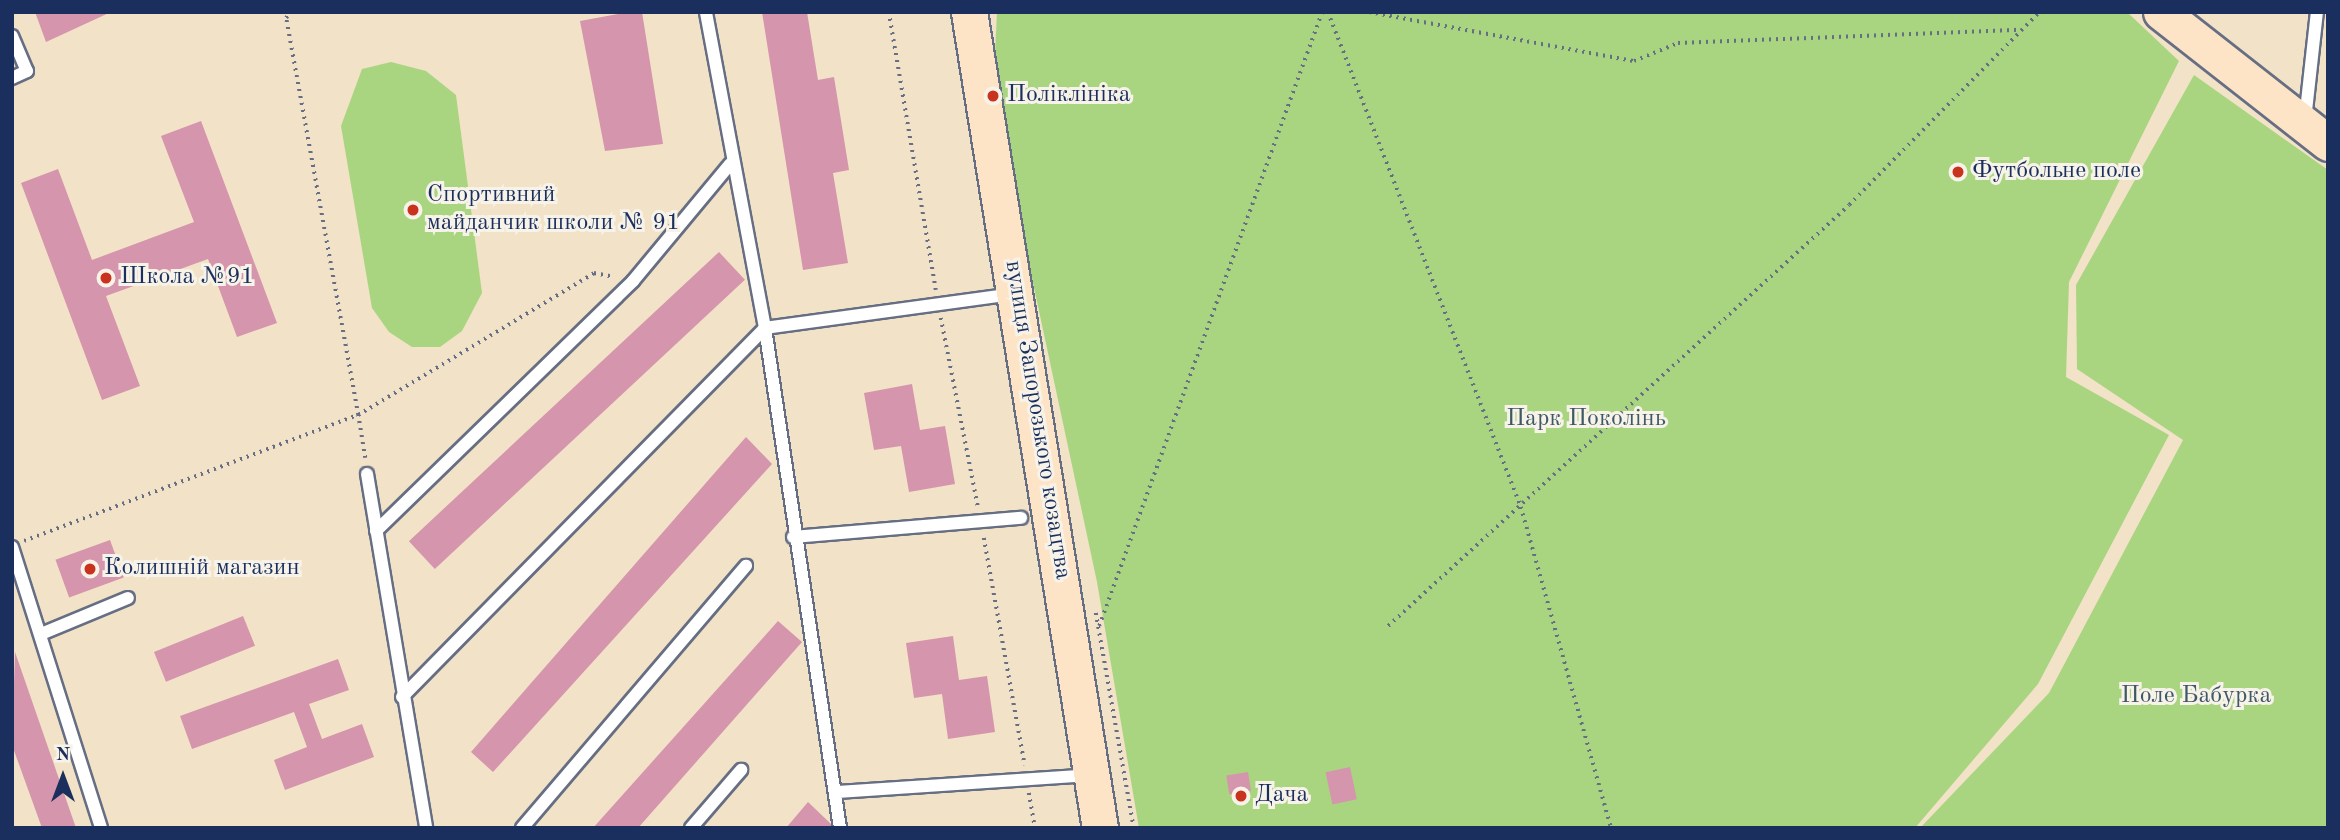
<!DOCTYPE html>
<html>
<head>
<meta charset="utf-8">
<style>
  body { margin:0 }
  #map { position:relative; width:2340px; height:840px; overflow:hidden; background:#f2e2c7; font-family:"Old Standard TT",serif }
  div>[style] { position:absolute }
  .green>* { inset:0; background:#aad580 }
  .building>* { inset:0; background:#d595ac; transform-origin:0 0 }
  .path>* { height:3.5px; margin-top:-1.75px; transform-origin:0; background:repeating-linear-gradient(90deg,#666e83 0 2px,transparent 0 7px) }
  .roads { filter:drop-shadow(2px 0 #666e83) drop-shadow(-2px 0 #666e83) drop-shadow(0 2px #666e83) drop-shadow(0 -2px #666e83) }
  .lane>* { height:12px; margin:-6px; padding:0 6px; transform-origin:6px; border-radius:6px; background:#fff }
  .secondary>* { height:35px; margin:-17.5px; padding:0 17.5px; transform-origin:17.5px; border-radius:17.5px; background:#fee4c6 }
  .dots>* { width:19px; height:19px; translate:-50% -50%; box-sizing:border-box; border:4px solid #f7f3e8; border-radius:50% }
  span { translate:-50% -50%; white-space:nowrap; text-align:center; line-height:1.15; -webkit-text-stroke:6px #f7f3e8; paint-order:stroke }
  .poi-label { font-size:24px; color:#1b2f5e }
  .left { translate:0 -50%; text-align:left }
  .street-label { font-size:24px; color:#1b2f5e }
  .park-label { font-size:24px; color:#3f5866 }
  .frame { position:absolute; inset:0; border:14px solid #1b2f5e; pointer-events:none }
  .north { position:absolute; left:28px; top:742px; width:70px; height:70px; -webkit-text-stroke:5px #f7f3e8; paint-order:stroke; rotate:0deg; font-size:19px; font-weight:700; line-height:28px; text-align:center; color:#1b2f5e }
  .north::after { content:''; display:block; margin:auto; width:24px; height:32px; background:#1b2f5e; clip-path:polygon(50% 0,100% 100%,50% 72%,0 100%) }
</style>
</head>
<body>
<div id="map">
  <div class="green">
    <div style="clip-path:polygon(997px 12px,2127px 12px,2179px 61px,2069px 282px,2066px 377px,2169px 435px,2038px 684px,1915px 828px,1139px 828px,1097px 582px,993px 96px)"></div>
    <div style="clip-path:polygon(391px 62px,426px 71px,456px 95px,482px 293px,462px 331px,440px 347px,412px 347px,389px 332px,372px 308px,341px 126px,362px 69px)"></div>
    <div style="clip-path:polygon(2194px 75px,2328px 170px,2328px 828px,1920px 828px,2049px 693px,2183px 440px,2077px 369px,2076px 285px)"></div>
  </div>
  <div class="building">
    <div style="clip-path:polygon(35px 12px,111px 12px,46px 42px)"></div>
    <div style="clip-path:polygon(629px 12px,642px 12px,663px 144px,605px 151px,580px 21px)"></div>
    <div style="clip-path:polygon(762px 12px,807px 12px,818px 80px,834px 77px,849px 170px,833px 173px,848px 263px,803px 270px)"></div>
    <div style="clip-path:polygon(201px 121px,277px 323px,237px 337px,208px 259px,106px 296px,140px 386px,102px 400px,21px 183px,58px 169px,92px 260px,194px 222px,161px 136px)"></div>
    <div style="left:719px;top:252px;width:38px;height:424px;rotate:47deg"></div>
    <div style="clip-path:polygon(912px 384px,920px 430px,945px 426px,955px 484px,909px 492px,901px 446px,874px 450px,864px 393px)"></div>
    <div style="clip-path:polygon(746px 437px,772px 464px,493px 772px,471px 752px)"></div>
    <div style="left:110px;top:540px;width:40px;height:58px;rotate:70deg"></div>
    <div style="left:243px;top:616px;width:32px;height:96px;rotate:68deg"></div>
    <div style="clip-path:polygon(778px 621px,802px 642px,638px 828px,593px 828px)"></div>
    <div style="clip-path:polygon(953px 636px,959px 680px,987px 676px,995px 732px,948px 739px,942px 694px,914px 698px,906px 643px)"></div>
    <div style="clip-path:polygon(15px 652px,76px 828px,42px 828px,12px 745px)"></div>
    <div style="clip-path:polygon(338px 659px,349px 690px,309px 704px,322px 739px,362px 724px,374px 757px,285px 790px,274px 760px,307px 747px,294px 712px,192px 749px,180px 716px)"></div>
    <div style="left:1350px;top:767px;width:33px;height:25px;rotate:78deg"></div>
    <div style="left:1248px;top:772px;width:19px;height:22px;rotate:81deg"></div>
    <div style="clip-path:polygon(808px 802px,831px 824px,831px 828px,786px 828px)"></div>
  </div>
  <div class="path">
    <div style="left:889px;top:12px;width:282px;rotate:80.4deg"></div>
    <div style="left:1328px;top:12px;width:531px;rotate:68.7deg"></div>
    <div style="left:1521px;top:507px;width:333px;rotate:74.3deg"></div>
    <div style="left:1369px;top:12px;width:269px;rotate:10.5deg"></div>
    <div style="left:1634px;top:61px;width:48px;rotate:-22.2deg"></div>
    <div style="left:1678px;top:43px;width:342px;rotate:-2.2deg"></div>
    <div style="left:941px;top:318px;width:192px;rotate:78.9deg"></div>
    <div style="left:365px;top:458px;width:44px;rotate:-99.2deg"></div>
    <div style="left:358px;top:415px;width:275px;rotate:-31deg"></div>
    <div style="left:594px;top:273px;width:20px;rotate:11deg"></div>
    <div style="left:984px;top:538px;width:231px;rotate:79.8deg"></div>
    <div style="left:24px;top:541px;width:357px;rotate:-20.7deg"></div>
    <div style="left:358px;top:415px;width:403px;rotate:-100.3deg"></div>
    <div style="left:286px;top:18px;width:7px;rotate:-56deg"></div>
    <div style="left:1096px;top:613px;width:218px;rotate:80deg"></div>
    <div style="left:1099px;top:626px;width:653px;rotate:-70.04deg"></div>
    <div style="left:1388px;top:626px;width:624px;rotate:-42.4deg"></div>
    <div style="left:1849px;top:205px;width:271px;rotate:-45.4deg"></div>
    <div style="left:1029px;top:793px;width:36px;rotate:80deg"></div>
  </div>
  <div class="roads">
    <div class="lane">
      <div style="left:12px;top:36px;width:38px;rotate:67deg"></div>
      <div style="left:27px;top:71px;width:17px;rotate:155deg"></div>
      <div style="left:2305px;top:120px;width:109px;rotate:-83.7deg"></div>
      <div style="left:367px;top:474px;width:359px;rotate:80.5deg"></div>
      <div style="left:376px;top:531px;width:359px;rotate:-44.2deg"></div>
      <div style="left:633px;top:281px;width:152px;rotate:-50.3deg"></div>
      <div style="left:793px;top:537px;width:229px;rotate:-4.8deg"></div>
      <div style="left:12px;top:547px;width:295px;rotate:72.4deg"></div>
      <div style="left:41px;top:634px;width:94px;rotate:-22.5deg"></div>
      <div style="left:402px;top:697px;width:518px;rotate:-45.47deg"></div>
      <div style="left:765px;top:328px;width:321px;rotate:-100.6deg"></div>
      <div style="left:836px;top:792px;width:256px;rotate:-3.8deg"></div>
      <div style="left:522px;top:828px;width:345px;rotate:-49.5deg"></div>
      <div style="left:691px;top:828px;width:77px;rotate:-49.2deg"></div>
      <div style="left:840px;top:828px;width:506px;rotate:-98.53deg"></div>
      <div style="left:765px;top:328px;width:249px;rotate:-7.8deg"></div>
    </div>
    <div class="secondary">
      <div style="left:969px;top:12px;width:826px;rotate:80.88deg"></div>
      <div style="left:2161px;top:12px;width:212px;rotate:38.1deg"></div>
    </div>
  </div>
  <div class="dots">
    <div style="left:993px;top:96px;background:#c8321e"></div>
    <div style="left:1958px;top:172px;background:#c8321e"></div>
    <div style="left:413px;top:210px;background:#c8321e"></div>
    <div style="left:106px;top:278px;background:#c8321e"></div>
    <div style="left:90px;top:569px;background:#c8321e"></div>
    <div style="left:1241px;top:796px;background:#c8321e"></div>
  </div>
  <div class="poi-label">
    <span class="left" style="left:1007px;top:96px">Поліклініка</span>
    <span class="left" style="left:1972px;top:172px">Футбольне поле</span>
    <span class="left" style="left:427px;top:210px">Спортивний<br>майданчик школи № 91</span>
    <span class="left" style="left:120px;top:278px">Школа №91</span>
    <span class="left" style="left:104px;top:569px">Колишній магазин</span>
    <span class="left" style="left:1255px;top:796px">Дача</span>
  </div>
  <div class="street-label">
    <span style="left:1037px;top:420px;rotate:81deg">вулиця Запорозького козацтва</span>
  </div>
  <div class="park-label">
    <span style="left:1586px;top:420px">Парк Поколінь</span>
    <span style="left:2196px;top:697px">Поле Бабурка</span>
  </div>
  <div class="frame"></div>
  <div class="north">N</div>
</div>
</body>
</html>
